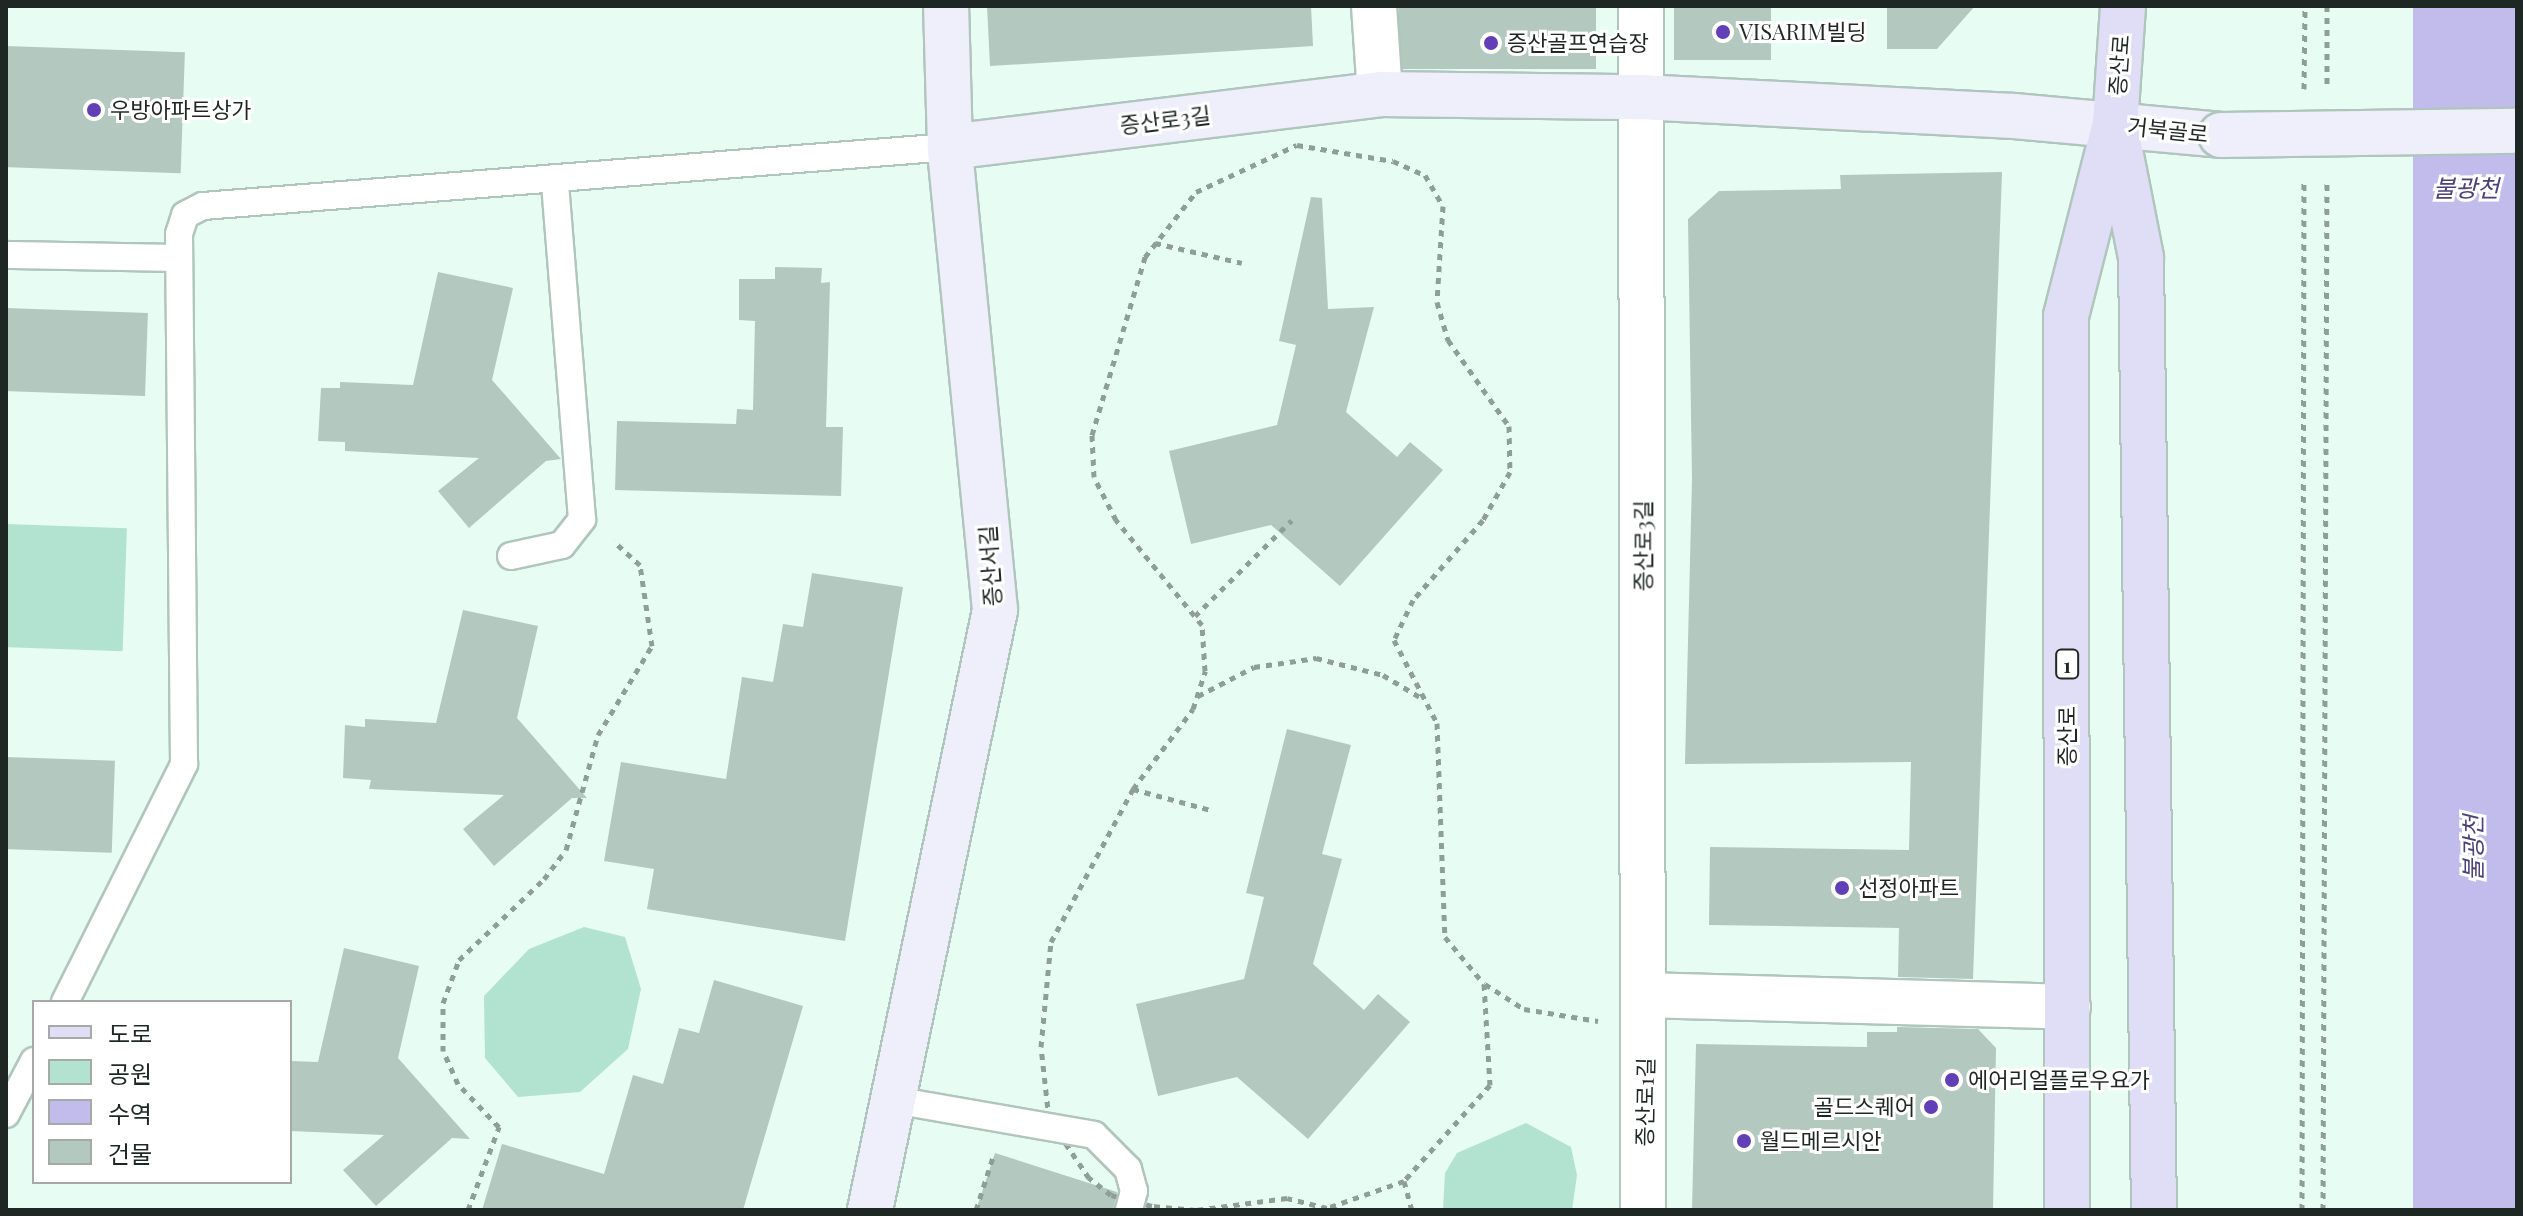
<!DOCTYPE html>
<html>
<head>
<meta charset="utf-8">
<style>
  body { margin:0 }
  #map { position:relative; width:2523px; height:1216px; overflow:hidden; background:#e7fdf4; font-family:"Playfair Display","Noto Sans KR",serif }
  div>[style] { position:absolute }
  .green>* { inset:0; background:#b1e3d0; transform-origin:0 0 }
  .water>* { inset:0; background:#c1bceb; transform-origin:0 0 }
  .building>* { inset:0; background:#b3c8bf; transform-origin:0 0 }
  .path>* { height:5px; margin-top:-2.5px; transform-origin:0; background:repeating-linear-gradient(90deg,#8f9f98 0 6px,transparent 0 12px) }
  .roads { filter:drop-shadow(2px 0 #b0c5bc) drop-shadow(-2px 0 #b0c5bc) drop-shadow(0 2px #b0c5bc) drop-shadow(0 -2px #b0c5bc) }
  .lane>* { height:26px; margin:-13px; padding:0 13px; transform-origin:13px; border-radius:13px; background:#fff }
  .street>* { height:44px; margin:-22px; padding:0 22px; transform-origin:22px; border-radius:22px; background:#fff }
  .secondary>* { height:44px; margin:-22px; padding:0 22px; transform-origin:22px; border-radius:22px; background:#efeefb }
  .primary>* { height:44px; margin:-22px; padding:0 22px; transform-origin:22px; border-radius:22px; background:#e0ddf7 }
  .bridges { filter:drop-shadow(2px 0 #b0c5bc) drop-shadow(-2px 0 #b0c5bc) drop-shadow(0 2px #b0c5bc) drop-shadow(0 -2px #b0c5bc) }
  .secondary-bridge>* { height:44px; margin:-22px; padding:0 22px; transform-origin:22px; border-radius:22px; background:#efeefb }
  .dots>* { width:22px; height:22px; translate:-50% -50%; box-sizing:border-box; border:4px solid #fff; border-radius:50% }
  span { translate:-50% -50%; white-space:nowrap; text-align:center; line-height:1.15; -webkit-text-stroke:6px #fff; paint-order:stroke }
  .shield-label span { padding:2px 6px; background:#fff; border:2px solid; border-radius:6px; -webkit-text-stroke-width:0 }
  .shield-label { font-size:20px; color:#1f2724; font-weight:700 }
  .poi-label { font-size:22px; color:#1f2724 }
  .left { translate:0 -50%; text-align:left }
  .right { translate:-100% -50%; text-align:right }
  .street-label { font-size:22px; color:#1f2724 }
  .water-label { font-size:24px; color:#4c417b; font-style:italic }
  .frame { position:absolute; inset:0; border:8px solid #1f2724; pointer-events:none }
  .legend { position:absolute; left:32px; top:1000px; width:260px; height:184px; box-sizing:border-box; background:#fff; border:2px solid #a5a9a7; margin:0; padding:10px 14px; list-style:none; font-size:24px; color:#1f2724 }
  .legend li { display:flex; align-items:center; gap:16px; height:40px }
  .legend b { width:40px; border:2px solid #a5a9a7 }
</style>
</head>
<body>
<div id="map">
  <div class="green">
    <div style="left:6px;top:524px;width:121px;height:123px;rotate:2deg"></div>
    <div style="clip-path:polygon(584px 927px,625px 937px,641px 989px,628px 1049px,580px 1092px,518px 1097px,485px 1058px,484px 996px,529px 949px)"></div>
    <div style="clip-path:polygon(1526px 1123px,1571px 1147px,1577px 1175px,1572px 1210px,1443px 1210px,1445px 1173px,1457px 1153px)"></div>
  </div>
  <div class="water">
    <div style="left:2413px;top:6px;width:104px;height:1204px"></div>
  </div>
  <div class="building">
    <div style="clip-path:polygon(987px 6px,1311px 6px,1313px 46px,990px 66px)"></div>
    <div style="left:1399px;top:6px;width:197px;height:63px"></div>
    <div style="left:1674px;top:6px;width:97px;height:54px"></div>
    <div style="clip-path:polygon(1887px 6px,1975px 6px,1937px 49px,1887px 49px)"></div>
    <div style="left:6px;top:46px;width:179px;height:121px;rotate:2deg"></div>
    <div style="clip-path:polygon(2002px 172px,1973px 979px,1898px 977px,1899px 928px,1709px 925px,1710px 847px,1909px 850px,1911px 762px,1685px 764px,1692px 479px,1688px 219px,1719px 191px,1841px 189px,1840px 175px)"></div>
    <div style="clip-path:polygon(1311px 197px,1322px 198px,1328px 309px,1374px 307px,1346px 412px,1397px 457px,1410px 442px,1443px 470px,1340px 586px,1271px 525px,1191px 544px,1169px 451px,1277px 425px,1296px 345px,1279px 341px)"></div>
    <div style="clip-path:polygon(775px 267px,822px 268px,821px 283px,830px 282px,826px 427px,843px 427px,841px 496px,615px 490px,617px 421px,736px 424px,737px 409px,753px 410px,755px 321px,739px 320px,739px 279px,775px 279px)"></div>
    <div style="clip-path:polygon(438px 272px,513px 288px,492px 380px,561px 459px,546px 461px,469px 528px,438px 491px,479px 458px,345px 451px,345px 442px,318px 441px,321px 388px,340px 388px,340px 382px,413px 385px)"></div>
    <div style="left:6px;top:308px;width:142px;height:83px;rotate:2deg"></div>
    <div style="clip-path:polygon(812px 573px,903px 587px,845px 941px,647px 909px,654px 869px,604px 861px,621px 762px,726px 779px,742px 677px,773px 682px,783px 624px,803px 627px)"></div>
    <div style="clip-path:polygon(463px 610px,538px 626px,517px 718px,587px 798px,572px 798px,494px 866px,463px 829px,504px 795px,369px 789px,371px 780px,343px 778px,345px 725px,365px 727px,365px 719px,436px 723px)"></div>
    <div style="clip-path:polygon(1287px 729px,1351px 745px,1322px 854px,1342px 859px,1313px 964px,1364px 1010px,1378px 994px,1410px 1022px,1308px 1139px,1237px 1077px,1158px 1096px,1136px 1004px,1244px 979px,1264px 897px,1246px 893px)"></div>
    <div style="left:6px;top:757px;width:109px;height:92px;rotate:2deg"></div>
    <div style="clip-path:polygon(344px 948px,419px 966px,398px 1058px,470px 1139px,452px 1138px,376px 1206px,343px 1170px,384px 1135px,290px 1131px,290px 1061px,318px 1062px)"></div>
    <div style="clip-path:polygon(714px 980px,803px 1006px,743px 1210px,482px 1210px,502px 1144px,604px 1174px,633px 1075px,663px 1084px,679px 1028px,699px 1033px)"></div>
    <div style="clip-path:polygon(1897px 1027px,1978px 1029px,1996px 1048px,1993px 1210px,1692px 1210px,1696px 1044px,1867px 1047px,1867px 1032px,1897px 1032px)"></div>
    <div style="clip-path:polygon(995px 1153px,1117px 1192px,1113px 1210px,976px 1210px)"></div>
  </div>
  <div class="path">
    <div style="left:2327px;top:6px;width:83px;rotate:90deg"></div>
    <div style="left:2304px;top:89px;width:83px;rotate:-89.3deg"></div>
    <div style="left:1297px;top:145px;width:97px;rotate:9.5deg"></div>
    <div style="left:1393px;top:161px;width:35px;rotate:24deg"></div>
    <div style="left:1425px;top:175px;width:36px;rotate:60deg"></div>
    <div style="left:1443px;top:206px;width:96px;rotate:93.6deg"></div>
    <div style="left:1437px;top:302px;width:40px;rotate:74deg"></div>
    <div style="left:1448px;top:340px;width:105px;rotate:54.7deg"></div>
    <div style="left:1509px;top:426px;width:46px;rotate:88.8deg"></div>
    <div style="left:1510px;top:472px;width:55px;rotate:119.4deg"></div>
    <div style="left:1483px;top:520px;width:106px;rotate:131.2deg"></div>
    <div style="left:1413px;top:600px;width:44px;rotate:115.4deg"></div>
    <div style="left:1394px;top:640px;width:93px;rotate:62.6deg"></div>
    <div style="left:1437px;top:723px;width:214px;rotate:87.9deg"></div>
    <div style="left:1445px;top:937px;width:61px;rotate:50.3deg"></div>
    <div style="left:1484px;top:984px;width:101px;rotate:86.6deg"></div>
    <div style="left:1490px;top:1085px;width:129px;rotate:131.9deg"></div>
    <div style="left:1404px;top:1181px;width:82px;rotate:160.7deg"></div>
    <div style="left:1327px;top:1208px;width:41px;rotate:-166deg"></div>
    <div style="left:1287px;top:1198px;width:92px;rotate:172.5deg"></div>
    <div style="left:1196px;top:1210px;width:44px;rotate:-174.8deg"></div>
    <div style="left:1152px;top:1206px;width:42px;rotate:-165deg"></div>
    <div style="left:1111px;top:1195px;width:28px;rotate:-142deg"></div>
    <div style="left:1089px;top:1178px;width:71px;rotate:-124.1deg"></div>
    <div style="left:1049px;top:1119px;width:72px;rotate:-96.3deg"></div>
    <div style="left:1041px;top:1047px;width:105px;rotate:-84.6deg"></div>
    <div style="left:1051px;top:942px;width:174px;rotate:-61.8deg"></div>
    <div style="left:1133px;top:789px;width:100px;rotate:-53.1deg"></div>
    <div style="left:1193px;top:709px;width:40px;rotate:-72deg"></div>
    <div style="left:1205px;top:671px;width:46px;rotate:-93.7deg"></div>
    <div style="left:1202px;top:625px;width:136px;rotate:-129.3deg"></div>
    <div style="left:1116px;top:520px;width:48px;rotate:-117.1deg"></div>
    <div style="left:1094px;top:477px;width:42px;rotate:-92.7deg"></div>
    <div style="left:1092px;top:435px;width:186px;rotate:-73.4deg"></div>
    <div style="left:1145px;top:257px;width:83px;rotate:-51.9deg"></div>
    <div style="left:1196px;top:192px;width:111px;rotate:-25deg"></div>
    <div style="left:1155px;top:243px;width:89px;rotate:12.9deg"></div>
    <div style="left:1195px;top:616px;width:136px;rotate:-44.7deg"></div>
    <div style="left:1198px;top:696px;width:63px;rotate:-27.4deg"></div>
    <div style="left:1254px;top:667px;width:63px;rotate:-8.3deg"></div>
    <div style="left:1316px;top:658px;width:69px;rotate:14.2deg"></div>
    <div style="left:1383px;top:675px;width:47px;rotate:31deg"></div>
    <div style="left:1133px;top:789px;width:81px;rotate:15.1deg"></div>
    <div style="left:1485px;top:984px;width:46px;rotate:32.7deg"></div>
    <div style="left:1524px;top:1009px;width:75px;rotate:9.2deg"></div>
    <div style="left:1404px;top:1181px;width:30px;rotate:75deg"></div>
    <div style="left:468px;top:1210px;width:89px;rotate:-69.5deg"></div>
    <div style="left:499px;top:1127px;width:59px;rotate:-133.6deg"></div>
    <div style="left:458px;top:1084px;width:36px;rotate:-114deg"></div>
    <div style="left:443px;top:1051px;width:48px;rotate:-90deg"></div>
    <div style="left:443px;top:1003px;width:46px;rotate:-69.6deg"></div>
    <div style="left:459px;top:960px;width:117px;rotate:-43.6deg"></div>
    <div style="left:544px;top:879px;width:36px;rotate:-53deg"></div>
    <div style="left:566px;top:850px;width:119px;rotate:-74.5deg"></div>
    <div style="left:598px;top:735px;width:104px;rotate:-58.8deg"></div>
    <div style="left:652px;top:646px;width:82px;rotate:-98.4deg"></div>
    <div style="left:640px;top:565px;width:36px;rotate:-138deg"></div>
    <div style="left:976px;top:1210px;width:59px;rotate:-72.2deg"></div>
    <div style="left:2302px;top:1210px;width:1031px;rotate:-89.89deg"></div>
    <div style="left:2323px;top:1210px;width:1031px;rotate:-89.78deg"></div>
  </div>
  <div class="roads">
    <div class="lane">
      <div style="left:6px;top:255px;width:173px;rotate:1deg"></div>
      <div style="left:511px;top:556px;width:52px;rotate:-12.2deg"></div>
      <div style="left:562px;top:545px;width:33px;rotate:-52deg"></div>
      <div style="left:582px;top:519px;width:339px;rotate:-94.6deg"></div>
      <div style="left:65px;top:1002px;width:266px;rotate:-63.4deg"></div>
      <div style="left:184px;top:764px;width:530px;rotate:-90.54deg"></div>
      <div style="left:179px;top:234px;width:20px;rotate:-72deg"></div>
      <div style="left:185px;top:215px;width:20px;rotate:-27deg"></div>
      <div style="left:203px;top:206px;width:749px;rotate:-4.52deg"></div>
      <div style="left:894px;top:1100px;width:203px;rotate:9.9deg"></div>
      <div style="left:1094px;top:1135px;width:48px;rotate:45deg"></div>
      <div style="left:1128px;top:1169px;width:23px;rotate:75deg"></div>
      <div style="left:1134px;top:1191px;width:20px;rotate:105deg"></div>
      <div style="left:6px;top:1114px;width:60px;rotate:-62.2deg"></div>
    </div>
    <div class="street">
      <div style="left:1374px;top:6px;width:88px;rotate:86.1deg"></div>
      <div style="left:1641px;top:6px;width:1204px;rotate:89.9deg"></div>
      <div style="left:1647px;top:995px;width:421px;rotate:1.6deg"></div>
    </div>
    <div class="secondary">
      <div style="left:950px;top:147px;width:433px;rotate:-7deg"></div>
      <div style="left:1380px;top:94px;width:260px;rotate:0.7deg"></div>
      <div style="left:1640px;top:97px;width:374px;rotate:2.9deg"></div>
      <div style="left:2014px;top:116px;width:208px;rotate:5.2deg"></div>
      <div style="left:870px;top:1210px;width:613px;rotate:-78.23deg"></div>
      <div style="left:995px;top:610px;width:465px;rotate:-95.6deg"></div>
      <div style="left:950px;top:147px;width:141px;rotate:-91.6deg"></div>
    </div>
    <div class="primary">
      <div style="left:2116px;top:130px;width:130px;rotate:78.9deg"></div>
      <div style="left:2141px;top:258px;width:952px;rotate:89.22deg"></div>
      <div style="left:2067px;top:1210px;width:894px;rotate:-90.06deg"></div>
      <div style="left:2066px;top:316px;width:198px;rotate:-75.7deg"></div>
      <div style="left:2115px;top:124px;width:118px;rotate:-86.1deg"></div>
    </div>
  </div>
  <div class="bridges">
    <div class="secondary-bridge">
      <div style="left:2221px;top:135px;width:296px;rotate:-0.8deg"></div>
    </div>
  </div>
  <div class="dots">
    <div style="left:1723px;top:32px;background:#603fb7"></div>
    <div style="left:1491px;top:43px;background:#603fb7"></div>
    <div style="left:94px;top:110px;background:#603fb7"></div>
    <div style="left:1842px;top:888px;background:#603fb7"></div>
    <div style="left:1952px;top:1080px;background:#603fb7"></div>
    <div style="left:1931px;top:1107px;background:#603fb7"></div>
    <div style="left:1744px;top:1141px;background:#603fb7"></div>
  </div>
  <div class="shield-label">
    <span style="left:2067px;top:664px">1</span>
  </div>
  <div class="poi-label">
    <span class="left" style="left:1739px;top:32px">VISARIM빌딩</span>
    <span class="left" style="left:1507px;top:43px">증산골프연습장</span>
    <span class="left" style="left:110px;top:110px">우방아파트상가</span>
    <span class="left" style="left:1858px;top:888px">선정아파트</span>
    <span class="left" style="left:1968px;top:1080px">에어리얼플로우요가</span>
    <span class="right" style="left:1915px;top:1107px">골드스퀘어</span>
    <span class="left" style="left:1760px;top:1141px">월드메르시안</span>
  </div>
  <div class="street-label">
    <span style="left:2119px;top:65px;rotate:-86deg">증산로</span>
    <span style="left:1165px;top:120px;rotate:-7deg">증산로3길</span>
    <span style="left:2168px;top:130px;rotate:6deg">거북골로</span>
    <span style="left:1643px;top:546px;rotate:-90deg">증산로3길</span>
    <span style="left:990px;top:566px;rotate:-94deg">증산서길</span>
    <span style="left:2067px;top:736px;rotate:-90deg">증산로</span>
    <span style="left:1645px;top:1102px;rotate:-89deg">증산로1길</span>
  </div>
  <div class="water-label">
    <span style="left:2466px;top:188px">불광천</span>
    <span style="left:2473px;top:848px;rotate:-90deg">불광천</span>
  </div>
  <div class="frame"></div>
  <ul class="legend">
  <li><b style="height:10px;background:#e0ddf7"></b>도로</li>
  <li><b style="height:22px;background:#b1e3d0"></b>공원</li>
  <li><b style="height:22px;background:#c1bceb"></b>수역</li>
  <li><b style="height:22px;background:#b3c8bf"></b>건물</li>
  </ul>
</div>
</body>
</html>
